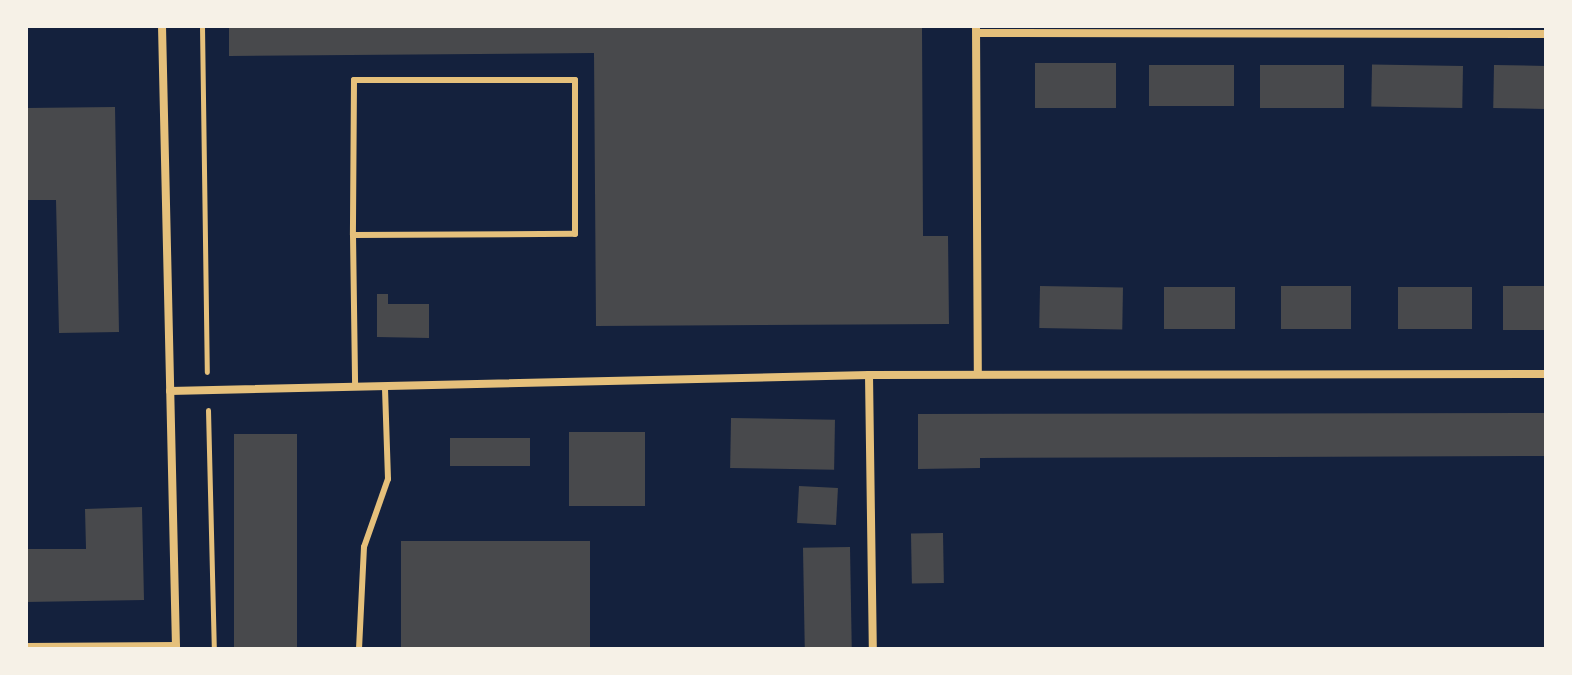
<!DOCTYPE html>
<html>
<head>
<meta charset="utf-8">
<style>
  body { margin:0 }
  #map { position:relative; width:1572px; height:675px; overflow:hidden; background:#14213d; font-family:Mulish,sans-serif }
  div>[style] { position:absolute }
  .building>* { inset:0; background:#48494c; transform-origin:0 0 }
  .path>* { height:5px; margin:-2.5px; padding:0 2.5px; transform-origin:2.5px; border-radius:2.5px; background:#e5c07b }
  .service>* { height:6px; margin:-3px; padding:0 3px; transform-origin:3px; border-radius:3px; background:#e5c07b }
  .minor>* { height:8px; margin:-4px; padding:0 4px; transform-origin:4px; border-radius:4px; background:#e5c07b }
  span { translate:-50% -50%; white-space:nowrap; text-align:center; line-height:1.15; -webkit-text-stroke:8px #f6f1e7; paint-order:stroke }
  .frame { position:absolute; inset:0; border:28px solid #f6f1e7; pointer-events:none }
</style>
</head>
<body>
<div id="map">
  <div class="building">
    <div style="clip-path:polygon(229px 26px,922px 26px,923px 236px,948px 236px,949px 324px,596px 326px,594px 53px,229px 56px)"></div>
    <div style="left:1116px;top:63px;width:45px;height:81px;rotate:90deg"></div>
    <div style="left:1149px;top:65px;width:85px;height:41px"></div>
    <div style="left:1344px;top:65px;width:43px;height:84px;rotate:90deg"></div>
    <div style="left:1494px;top:65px;width:52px;height:43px;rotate:1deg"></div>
    <div style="left:1463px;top:66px;width:42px;height:91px;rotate:91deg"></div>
    <div style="clip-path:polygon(115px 107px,119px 332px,59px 333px,56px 200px,26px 200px,26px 108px)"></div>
    <div style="left:1040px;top:286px;width:83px;height:42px;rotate:1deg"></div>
    <div style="left:1351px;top:286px;width:43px;height:70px;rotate:90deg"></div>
    <div style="left:1503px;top:286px;width:43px;height:44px"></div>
    <div style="left:1164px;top:287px;width:71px;height:42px"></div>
    <div style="left:1398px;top:287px;width:74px;height:42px"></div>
    <div style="clip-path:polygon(377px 294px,388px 294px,388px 304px,429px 304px,429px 338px,377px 337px)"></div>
    <div style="clip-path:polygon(1546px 413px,1546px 456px,980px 458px,980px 468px,918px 469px,918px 414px)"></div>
    <div style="left:731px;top:418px;width:104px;height:50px;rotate:1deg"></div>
    <div style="left:645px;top:432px;width:74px;height:76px;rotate:90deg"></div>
    <div style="left:234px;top:434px;width:63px;height:215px"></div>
    <div style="left:450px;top:438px;width:80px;height:28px"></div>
    <div style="left:799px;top:486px;width:39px;height:37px;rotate:3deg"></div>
    <div style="clip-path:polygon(142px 507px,144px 600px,26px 602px,26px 549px,86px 549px,85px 509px)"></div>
    <div style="left:943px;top:533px;width:50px;height:32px;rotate:89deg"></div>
    <div style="left:401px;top:541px;width:189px;height:108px"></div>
    <div style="left:850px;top:547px;width:102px;height:47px;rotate:89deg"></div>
  </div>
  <div class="path">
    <div style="left:202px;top:26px;width:346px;rotate:89.2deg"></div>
    <div style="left:208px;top:410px;width:239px;rotate:88.6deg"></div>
  </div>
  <div class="service">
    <div style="left:353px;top:235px;width:222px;rotate:-0.3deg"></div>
    <div style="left:575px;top:234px;width:154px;rotate:-90deg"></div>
    <div style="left:575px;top:80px;width:221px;rotate:180deg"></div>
    <div style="left:354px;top:80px;width:155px;rotate:90.4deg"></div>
    <div style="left:353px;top:235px;width:152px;rotate:89.2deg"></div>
    <div style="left:359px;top:649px;width:102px;rotate:-87.2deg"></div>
    <div style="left:364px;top:547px;width:72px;rotate:-70.6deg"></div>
    <div style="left:388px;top:479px;width:92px;rotate:-91.9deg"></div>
  </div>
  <div class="minor">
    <div style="left:162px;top:26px;width:623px;rotate:88.71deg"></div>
    <div style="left:976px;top:26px;width:347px;rotate:89.7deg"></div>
    <div style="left:977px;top:33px;width:569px;rotate:0.1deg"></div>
    <div style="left:869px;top:375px;width:274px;rotate:89.2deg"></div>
    <div style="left:170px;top:391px;width:699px;rotate:-1.31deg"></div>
    <div style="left:869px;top:375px;width:677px;rotate:-0.08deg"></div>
    <div style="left:26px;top:647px;width:150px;rotate:-0.4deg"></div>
  </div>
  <div class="frame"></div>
</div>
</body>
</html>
